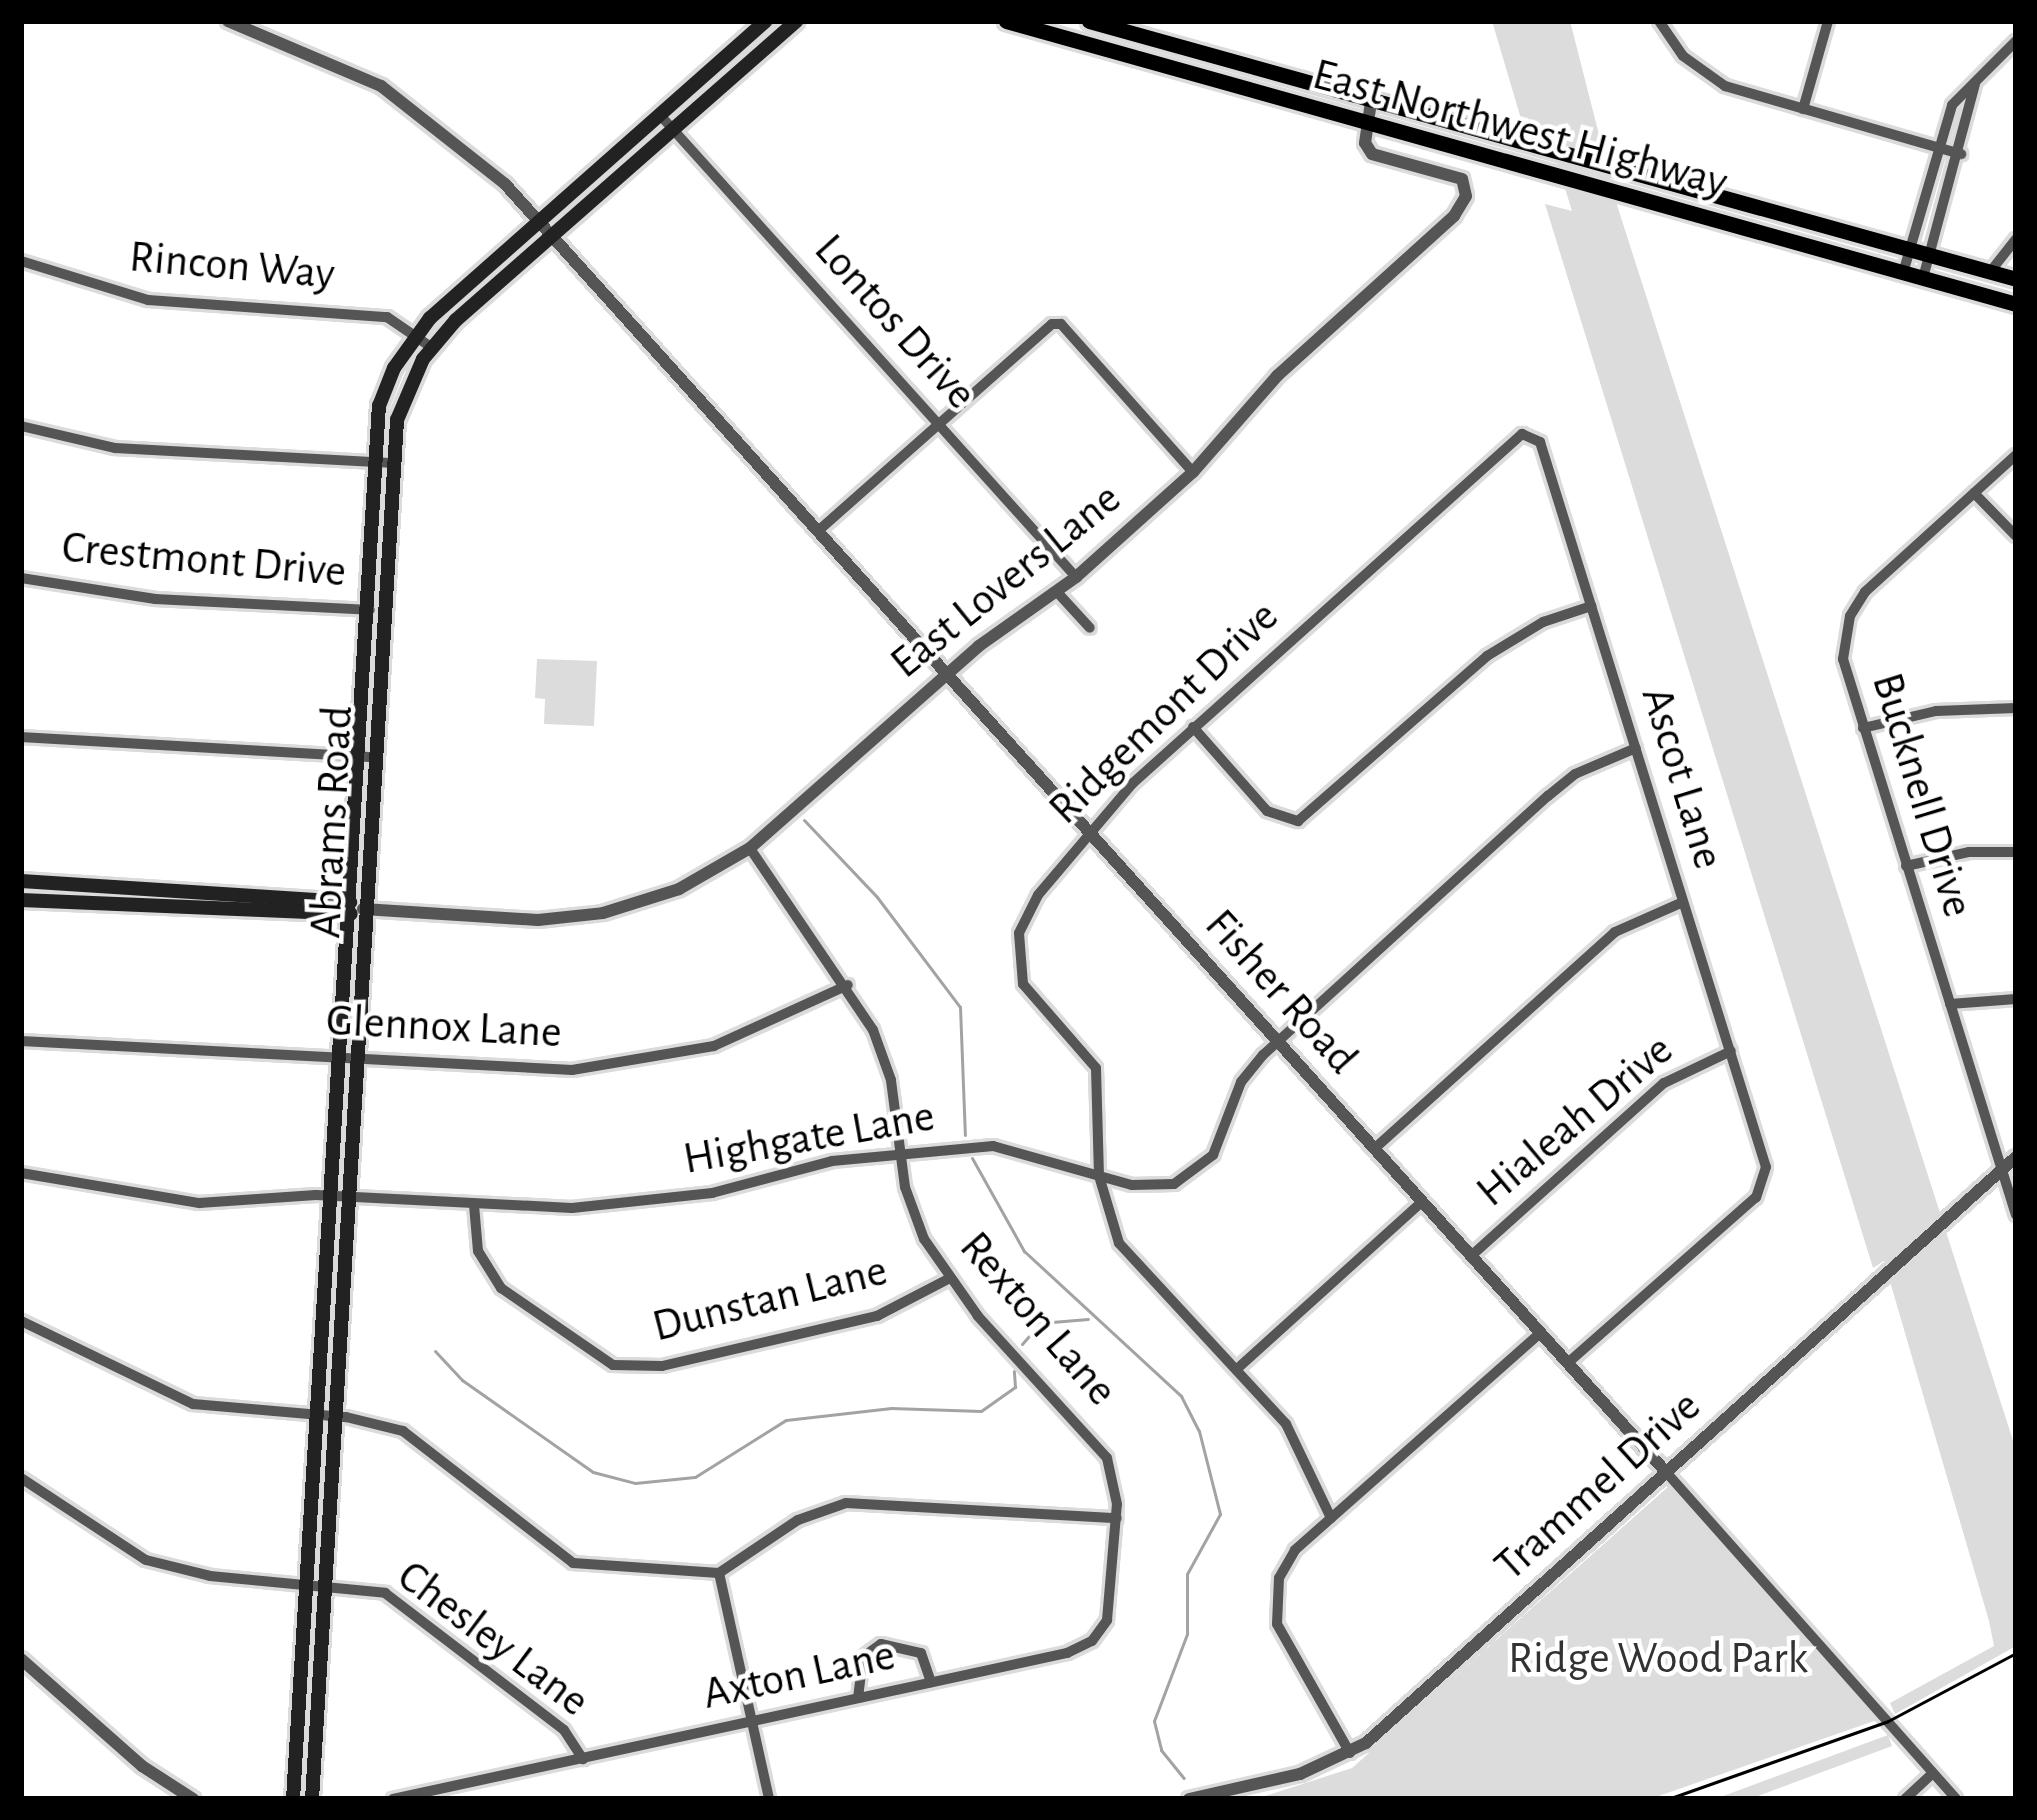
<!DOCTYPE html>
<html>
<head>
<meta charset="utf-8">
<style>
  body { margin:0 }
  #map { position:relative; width:2037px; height:1820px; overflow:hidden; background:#fff; font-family:"Alegreya Sans",sans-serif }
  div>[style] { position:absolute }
  .green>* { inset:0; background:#dcdcdc }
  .stream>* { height:3px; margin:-1.5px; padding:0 1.5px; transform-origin:1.5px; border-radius:1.5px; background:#a3a3a3 }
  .roads { filter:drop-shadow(3px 0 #dbdbdb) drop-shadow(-3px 0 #dbdbdb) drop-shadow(0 3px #dbdbdb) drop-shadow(0 -3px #dbdbdb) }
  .minor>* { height:10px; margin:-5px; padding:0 5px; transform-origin:5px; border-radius:5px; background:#555 }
  .tertiary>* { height:12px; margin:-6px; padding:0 6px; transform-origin:6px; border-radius:6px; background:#555 }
  .secondary>* { height:14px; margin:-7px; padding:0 7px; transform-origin:7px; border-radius:7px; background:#222 }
  .primary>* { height:15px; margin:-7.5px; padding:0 7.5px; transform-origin:7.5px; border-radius:7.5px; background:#000 }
  .tram>* { height:3px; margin:-1.5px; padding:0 1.5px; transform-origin:1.5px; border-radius:1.5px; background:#000 }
  span { translate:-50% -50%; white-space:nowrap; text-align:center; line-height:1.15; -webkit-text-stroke:9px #fff; paint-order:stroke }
  .street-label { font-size:45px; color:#000 }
  .park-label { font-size:45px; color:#333 }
  .frame { position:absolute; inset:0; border:24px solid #000; pointer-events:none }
</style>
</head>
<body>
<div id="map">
  <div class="green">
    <div style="clip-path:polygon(1492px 21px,1570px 21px,1617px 205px,2016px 1450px,2016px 1646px,1895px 1714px,1890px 1703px,1994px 1646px,1989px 1621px,1884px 1261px,1873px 1268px,1545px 204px,1572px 211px,1550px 140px,1524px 129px)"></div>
    <div style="clip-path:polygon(537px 659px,597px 661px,594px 726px,544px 724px,545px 699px,535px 698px)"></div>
    <div style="clip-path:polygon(1669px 1486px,1877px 1720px,1650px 1799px,1256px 1799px,1352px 1768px)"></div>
    <div style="clip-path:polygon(1888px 1735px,1892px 1746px,1750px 1799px,1715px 1799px)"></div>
  </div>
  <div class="stream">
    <div style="left:804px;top:820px;width:106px;rotate:46.5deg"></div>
    <div style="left:877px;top:897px;width:138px;rotate:53deg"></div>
    <div style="left:960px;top:1007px;width:128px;rotate:87.8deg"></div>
    <div style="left:972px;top:1158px;width:107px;rotate:60.8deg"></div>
    <div style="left:1024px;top:1251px;width:214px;rotate:42.7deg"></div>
    <div style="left:1181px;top:1396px;width:39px;rotate:63deg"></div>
    <div style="left:1199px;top:1431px;width:86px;rotate:75.8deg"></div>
    <div style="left:1220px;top:1514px;width:68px;rotate:118.8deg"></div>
    <div style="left:1187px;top:1574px;width:60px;rotate:90deg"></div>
    <div style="left:1187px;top:1634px;width:93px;rotate:110.8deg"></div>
    <div style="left:1154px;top:1721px;width:30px;rotate:76deg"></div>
    <div style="left:1161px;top:1750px;width:36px;rotate:51deg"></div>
    <div style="left:1022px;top:1344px;width:28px;rotate:-49deg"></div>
    <div style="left:1040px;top:1323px;width:48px;rotate:-4.8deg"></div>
    <div style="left:435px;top:1351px;width:40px;rotate:47deg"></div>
    <div style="left:462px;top:1380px;width:160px;rotate:35.1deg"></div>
    <div style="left:593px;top:1472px;width:43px;rotate:14.7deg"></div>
    <div style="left:635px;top:1483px;width:60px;rotate:-5.7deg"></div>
    <div style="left:695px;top:1477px;width:107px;rotate:-32.1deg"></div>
    <div style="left:786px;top:1420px;width:106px;rotate:-6.5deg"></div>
    <div style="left:891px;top:1408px;width:90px;rotate:1.9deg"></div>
    <div style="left:981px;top:1411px;width:42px;rotate:-35.2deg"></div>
    <div style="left:1015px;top:1387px;width:16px;rotate:-94deg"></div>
  </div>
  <div class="roads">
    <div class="minor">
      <div style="left:1659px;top:21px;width:42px;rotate:55.6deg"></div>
      <div style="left:1683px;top:56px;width:52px;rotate:35.5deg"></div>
      <div style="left:1725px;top:86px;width:246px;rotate:16.1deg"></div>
      <div style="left:1803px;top:109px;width:91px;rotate:-74.1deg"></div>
      <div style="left:660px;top:115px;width:622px;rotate:48deg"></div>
      <div style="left:21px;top:261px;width:133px;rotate:17.1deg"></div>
      <div style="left:148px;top:300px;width:240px;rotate:4.1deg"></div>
      <div style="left:387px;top:317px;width:53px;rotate:34.3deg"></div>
      <div style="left:1990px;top:272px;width:42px;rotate:-51.8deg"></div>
      <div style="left:1903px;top:273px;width:175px;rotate:-73.7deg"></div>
      <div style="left:1952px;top:105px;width:91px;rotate:-45deg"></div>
      <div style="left:1923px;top:278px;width:201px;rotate:-75deg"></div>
      <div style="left:21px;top:426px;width:97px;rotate:13.2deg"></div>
      <div style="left:115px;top:448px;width:275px;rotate:3.1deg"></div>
      <div style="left:2016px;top:455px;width:204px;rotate:137.8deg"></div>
      <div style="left:1865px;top:592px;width:28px;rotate:122deg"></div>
      <div style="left:1850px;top:616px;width:44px;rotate:99.2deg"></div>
      <div style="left:1843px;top:659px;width:582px;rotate:72.72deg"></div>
      <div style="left:1974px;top:493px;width:60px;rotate:45.7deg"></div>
      <div style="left:818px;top:531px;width:312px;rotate:-41.5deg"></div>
      <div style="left:1052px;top:324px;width:9px"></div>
      <div style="left:1061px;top:324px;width:198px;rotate:48.3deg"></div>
      <div style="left:21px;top:578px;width:136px;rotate:8.9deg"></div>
      <div style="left:155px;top:599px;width:215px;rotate:2.9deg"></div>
      <div style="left:1058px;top:593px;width:47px;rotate:47.6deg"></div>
      <div style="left:1193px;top:727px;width:112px;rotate:48.6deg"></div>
      <div style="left:1267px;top:811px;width:33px;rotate:18deg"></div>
      <div style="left:1298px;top:821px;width:251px;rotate:-41.1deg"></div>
      <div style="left:1487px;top:656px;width:66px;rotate:-31.3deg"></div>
      <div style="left:1543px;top:622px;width:51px;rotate:-18.4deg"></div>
      <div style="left:1863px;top:728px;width:75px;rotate:-13.1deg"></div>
      <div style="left:1936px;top:711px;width:80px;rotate:-2.1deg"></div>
      <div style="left:21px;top:737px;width:352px;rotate:3.3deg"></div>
      <div style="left:1906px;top:866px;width:65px;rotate:-12.5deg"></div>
      <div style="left:1969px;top:852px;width:47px"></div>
      <div style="left:1950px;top:1004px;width:66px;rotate:-4.3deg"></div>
      <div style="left:21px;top:1041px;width:552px;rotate:3.01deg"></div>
      <div style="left:572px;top:1070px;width:144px;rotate:-9.6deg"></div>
      <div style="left:714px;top:1046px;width:147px;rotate:-24.5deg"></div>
      <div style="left:1374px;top:1149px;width:324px;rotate:-42deg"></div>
      <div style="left:1615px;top:932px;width:74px;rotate:-23.8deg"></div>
      <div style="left:21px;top:1173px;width:181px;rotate:9.6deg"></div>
      <div style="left:199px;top:1203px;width:117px;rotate:-3.9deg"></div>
      <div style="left:316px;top:1195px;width:256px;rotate:2.9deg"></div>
      <div style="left:572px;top:1208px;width:141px;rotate:-6.1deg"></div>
      <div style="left:712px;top:1193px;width:124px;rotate:-14.9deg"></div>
      <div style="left:832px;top:1161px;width:162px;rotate:-5.3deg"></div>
      <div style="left:993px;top:1146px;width:144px;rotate:15.7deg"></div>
      <div style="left:1132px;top:1185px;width:42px;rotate:-1.4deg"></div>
      <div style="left:1174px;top:1184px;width:49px;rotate:-36.6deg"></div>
      <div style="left:1213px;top:1155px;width:78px;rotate:-69deg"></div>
      <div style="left:1241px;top:1082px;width:35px;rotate:-51deg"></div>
      <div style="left:1263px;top:1055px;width:385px;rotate:-42.3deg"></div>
      <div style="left:1548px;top:796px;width:35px;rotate:-39deg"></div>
      <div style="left:1575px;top:774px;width:66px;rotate:-23.1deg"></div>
      <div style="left:474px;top:1205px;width:46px;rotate:85deg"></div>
      <div style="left:478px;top:1251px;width:44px;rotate:58.1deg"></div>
      <div style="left:501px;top:1288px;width:136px;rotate:34.5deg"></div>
      <div style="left:613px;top:1365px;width:49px;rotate:1.2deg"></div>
      <div style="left:662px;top:1366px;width:221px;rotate:-13.1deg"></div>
      <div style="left:877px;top:1316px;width:80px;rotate:-27.5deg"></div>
      <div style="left:1471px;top:1256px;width:259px;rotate:-41.9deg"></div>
      <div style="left:1664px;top:1083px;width:74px;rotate:-25.5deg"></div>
      <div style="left:21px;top:1321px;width:191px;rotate:25.8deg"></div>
      <div style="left:193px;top:1404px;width:154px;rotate:4.9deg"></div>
      <div style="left:346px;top:1417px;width:59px;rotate:13.8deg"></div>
      <div style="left:403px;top:1431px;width:215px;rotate:37.8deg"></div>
      <div style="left:573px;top:1563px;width:146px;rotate:3.9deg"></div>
      <div style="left:719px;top:1573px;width:95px;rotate:-33.9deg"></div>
      <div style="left:798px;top:1520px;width:51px;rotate:-19.5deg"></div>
      <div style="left:846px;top:1503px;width:271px;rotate:3.2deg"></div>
      <div style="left:1238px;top:1368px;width:248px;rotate:-42.1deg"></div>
      <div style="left:1666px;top:1472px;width:437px;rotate:48.4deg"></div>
      <div style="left:21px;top:1478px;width:149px;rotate:33.3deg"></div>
      <div style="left:146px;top:1560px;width:66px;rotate:14deg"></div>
      <div style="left:210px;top:1576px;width:176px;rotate:5.5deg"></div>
      <div style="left:385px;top:1593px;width:225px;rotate:37.4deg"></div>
      <div style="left:564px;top:1730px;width:35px;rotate:57deg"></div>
      <div style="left:1331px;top:1518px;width:104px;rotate:-115.6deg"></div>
      <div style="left:1286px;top:1424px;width:246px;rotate:-132.7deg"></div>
      <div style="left:1119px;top:1243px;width:70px;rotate:-106.6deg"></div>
      <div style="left:1099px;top:1176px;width:108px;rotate:-91.6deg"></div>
      <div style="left:1096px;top:1068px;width:111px;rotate:-131deg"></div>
      <div style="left:1023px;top:984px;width:51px;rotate:-94.5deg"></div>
      <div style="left:1019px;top:933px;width:42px;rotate:-63.4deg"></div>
      <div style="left:1038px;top:895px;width:147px;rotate:-49.7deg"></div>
      <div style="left:1133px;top:783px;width:523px;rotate:-41.9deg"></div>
      <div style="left:1522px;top:434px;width:20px;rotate:24deg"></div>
      <div style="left:1540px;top:442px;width:759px;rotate:72.69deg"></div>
      <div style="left:1766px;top:1167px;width:32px;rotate:108deg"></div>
      <div style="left:1756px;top:1197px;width:251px;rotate:138.6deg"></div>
      <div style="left:719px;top:1573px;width:231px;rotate:77.5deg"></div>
      <div style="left:858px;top:1698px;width:41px;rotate:-83deg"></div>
      <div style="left:863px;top:1657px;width:22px;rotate:-36deg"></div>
      <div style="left:881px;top:1644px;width:41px;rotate:12.7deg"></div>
      <div style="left:921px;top:1653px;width:31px;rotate:71deg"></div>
      <div style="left:1350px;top:1753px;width:148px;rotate:-119.5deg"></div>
      <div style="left:1277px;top:1624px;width:46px;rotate:-87.5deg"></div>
      <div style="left:1279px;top:1578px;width:32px;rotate:-60deg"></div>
      <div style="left:1295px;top:1550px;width:327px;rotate:-41.5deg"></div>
      <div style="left:393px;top:1799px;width:690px;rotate:-12.22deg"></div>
      <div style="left:1067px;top:1653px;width:28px;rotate:-26deg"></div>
      <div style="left:1092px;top:1641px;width:26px;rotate:-54deg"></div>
      <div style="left:1107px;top:1620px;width:116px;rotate:-85.1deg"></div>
      <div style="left:1117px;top:1504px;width:47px;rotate:-102.3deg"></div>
      <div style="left:1107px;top:1458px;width:192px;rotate:-132.3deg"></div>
      <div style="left:978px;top:1316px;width:94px;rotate:-125deg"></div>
      <div style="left:924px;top:1239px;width:55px;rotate:-110.1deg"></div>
      <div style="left:905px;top:1187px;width:108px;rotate:-97.5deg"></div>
      <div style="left:891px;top:1080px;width:53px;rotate:-109.8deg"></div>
      <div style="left:873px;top:1030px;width:220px;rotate:-124.1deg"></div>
      <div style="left:1905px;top:1799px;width:38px;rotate:-43deg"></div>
    </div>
    <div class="tertiary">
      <div style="left:228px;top:21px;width:166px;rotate:23deg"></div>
      <div style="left:381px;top:86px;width:158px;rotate:38.3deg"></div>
      <div style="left:505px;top:184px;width:1734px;rotate:47.97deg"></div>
      <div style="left:363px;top:909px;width:175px;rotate:3.6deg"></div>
      <div style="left:538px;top:920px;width:65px;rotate:-6.1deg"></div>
      <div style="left:603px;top:913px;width:80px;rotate:-17.5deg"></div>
      <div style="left:679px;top:889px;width:82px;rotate:-30deg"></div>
      <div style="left:750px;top:848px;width:305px;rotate:-41.4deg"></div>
      <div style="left:979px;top:646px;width:119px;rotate:-35.4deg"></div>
      <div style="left:1076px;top:577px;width:157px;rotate:-41.9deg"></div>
      <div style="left:1193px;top:472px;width:128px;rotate:-48.8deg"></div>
      <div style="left:1277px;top:376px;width:239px;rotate:-42.1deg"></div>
      <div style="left:1454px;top:216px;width:23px;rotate:-59deg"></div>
      <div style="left:1466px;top:196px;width:17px;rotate:-103deg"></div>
      <div style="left:1462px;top:179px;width:93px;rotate:-164.5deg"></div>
      <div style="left:1372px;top:154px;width:13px;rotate:-122deg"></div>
      <div style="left:1365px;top:143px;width:41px;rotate:-81.7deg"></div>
      <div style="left:21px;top:1659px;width:162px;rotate:41.5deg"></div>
      <div style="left:142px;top:1766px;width:61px;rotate:32.9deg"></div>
      <div style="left:1189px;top:1799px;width:114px;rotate:-12.7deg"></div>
      <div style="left:1300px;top:1774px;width:73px;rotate:-25.2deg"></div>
      <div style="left:1366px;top:1743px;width:875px;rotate:-42.04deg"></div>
    </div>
    <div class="secondary">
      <div style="left:21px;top:881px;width:330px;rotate:3.7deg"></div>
      <div style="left:21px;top:900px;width:330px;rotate:2.4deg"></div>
      <div style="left:293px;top:1799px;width:1396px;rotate:-86.47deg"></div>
      <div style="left:379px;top:406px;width:41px;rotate:-68.5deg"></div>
      <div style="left:394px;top:368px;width:62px;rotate:-54.2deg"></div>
      <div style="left:430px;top:318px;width:448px;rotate:-41.5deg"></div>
      <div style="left:312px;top:1799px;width:1382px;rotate:-86.47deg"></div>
      <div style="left:397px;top:420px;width:66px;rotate:-66.9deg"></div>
      <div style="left:423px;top:359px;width:51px;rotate:-49.8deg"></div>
      <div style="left:456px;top:320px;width:453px;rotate:-41.3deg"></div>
    </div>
    <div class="primary">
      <div style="left:1006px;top:21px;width:1049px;rotate:15.65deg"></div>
      <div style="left:1089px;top:21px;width:962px;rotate:15.55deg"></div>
    </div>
  </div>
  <div class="tram">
    <div style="left:1668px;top:1799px;width:233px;rotate:-19.5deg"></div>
    <div style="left:1888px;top:1721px;width:145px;rotate:-28deg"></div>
  </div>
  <div class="street-label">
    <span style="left:1520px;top:129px;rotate:15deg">East Northwest Highway</span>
    <span style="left:232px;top:266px;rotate:5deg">Rincon Way</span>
    <span style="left:895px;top:322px;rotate:48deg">Lontos Drive</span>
    <span style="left:204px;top:560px;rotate:5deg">Crestmont Drive</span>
    <span style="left:1006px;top:581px;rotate:-39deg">East Lovers Lane</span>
    <span style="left:1164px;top:713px;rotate:-44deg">Ridgemont Drive</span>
    <span style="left:1682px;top:778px;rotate:73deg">Ascot Lane</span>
    <span style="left:1922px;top:795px;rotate:73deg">Bucknell Drive</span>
    <span style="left:332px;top:822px;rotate:-87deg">Abrams Road</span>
    <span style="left:1281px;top:992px;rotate:48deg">Fisher Road</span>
    <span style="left:444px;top:1027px;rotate:3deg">Glennox Lane</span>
    <span style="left:1575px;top:1121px;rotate:-40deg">Hialeah Drive</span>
    <span style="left:809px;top:1138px;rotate:-10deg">Highgate Lane</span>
    <span style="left:770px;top:1299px;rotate:-14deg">Dunstan Lane</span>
    <span style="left:1038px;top:1319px;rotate:49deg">Rexton Lane</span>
    <span style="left:1598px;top:1486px;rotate:-42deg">Trammel Drive</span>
    <span style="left:493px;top:1639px;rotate:37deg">Chesley Lane</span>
    <span style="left:799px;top:1675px;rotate:-12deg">Axton Lane</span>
  </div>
  <div class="park-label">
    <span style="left:1658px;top:1659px">Ridge Wood Park</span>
  </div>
  <div class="frame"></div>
</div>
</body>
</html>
